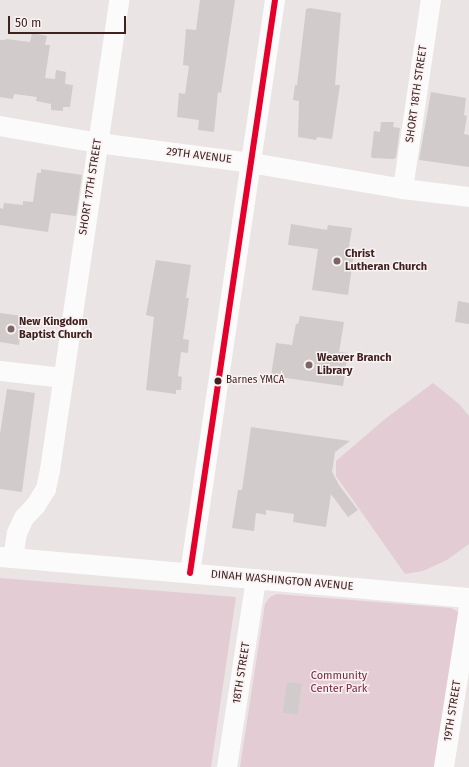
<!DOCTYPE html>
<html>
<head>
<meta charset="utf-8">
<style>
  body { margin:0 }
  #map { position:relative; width:469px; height:767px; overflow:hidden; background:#eae4e4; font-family:"Fira Sans",sans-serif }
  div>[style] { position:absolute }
  .green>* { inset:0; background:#e4ccd5 }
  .building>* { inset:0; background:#d1cbcb; transform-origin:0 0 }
  .minor>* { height:20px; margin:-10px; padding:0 10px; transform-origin:10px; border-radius:10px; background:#fcfbfb }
  .bus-1>* { height:6px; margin:-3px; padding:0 3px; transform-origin:3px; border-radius:3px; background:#e4002b }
  .dots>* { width:11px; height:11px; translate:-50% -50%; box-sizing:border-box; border:2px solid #f9f2f3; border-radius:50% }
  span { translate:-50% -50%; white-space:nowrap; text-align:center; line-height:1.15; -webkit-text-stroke:3px #f9f2f3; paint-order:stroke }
  .bus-label { font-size:10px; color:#3f2220 }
  .left { translate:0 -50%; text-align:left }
  .street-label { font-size:11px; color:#3f2220 }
  .poi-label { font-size:11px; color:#3f2220; font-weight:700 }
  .park-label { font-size:11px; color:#79263e }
  .scale { position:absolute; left:8px; top:16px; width:118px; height:18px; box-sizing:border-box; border:2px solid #3f2220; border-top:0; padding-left:5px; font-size:12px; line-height:14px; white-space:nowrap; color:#3f2220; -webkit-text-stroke:3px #f9f2f3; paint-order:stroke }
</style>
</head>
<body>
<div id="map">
  <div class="green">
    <div style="clip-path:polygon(433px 383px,459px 404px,469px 416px,469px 544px,447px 560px,423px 571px,405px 574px,336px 476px,336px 461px,385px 419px)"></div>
    <div style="clip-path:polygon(0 578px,236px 597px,211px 767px,0 767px)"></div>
    <div style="clip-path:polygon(277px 594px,451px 608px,457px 611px,461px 616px,438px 767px,240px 767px,265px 604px,270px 597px)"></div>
  </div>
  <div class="building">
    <div style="clip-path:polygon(200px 0,235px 0,221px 93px,218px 92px,214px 132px,198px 130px,199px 120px,177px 117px,179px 93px,185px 94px,189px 66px,183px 65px,186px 29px,196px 30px)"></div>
    <div style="clip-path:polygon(310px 8px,341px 13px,335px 85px,340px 85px,332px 139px,317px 137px,316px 140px,298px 137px,299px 101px,293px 100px,295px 85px,297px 85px,306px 9px)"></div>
    <div style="clip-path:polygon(32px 33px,47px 36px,45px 45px,50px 45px,45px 78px,55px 79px,56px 70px,66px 72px,65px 84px,73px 85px,70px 107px,63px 107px,63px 111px,51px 110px,51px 104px,36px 101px,37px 97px,14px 94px,13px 99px,0 97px,0 40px,5px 40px,6px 39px,30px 42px)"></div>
    <div style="clip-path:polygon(431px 92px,466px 98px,464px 115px,467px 116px,464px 134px,469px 135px,469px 167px,419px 160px)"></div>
    <div style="clip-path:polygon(381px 122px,394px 122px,393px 127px,400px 128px,396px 157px,394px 159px,372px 158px,371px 156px,374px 131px,380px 132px)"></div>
    <div style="clip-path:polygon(41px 169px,82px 175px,76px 216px,51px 213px,48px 232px,0 225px,0 208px,3px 209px,4px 203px,23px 205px,23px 201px,33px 202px,37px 173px,41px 173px)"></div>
    <div style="clip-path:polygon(291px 224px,327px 230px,328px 225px,352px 228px,348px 252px,354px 253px,348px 295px,312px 290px,318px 249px,288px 245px)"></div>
    <div style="clip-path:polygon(156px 260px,191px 265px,186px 298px,189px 298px,183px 339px,189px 340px,188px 353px,181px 352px,178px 376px,182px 377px,181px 390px,176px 390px,176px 394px,146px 390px,154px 317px,146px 315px)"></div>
    <div style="clip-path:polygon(458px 301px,469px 303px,469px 324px,455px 322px)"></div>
    <div style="clip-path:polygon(0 313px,23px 316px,19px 345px,0 342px)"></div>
    <div style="clip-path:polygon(300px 316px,344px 322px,339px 352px,348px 353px,343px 386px,271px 376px,276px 343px,292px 345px,296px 324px,298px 324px)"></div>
    <div style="clip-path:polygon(7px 389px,35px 393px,22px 492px,0 489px,0 434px)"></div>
    <div style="clip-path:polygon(251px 427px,350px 441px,335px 452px,332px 472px,339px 485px,358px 510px,348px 517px,331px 494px,326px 527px,293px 522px,294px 514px,266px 510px,266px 515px,256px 513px,254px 531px,232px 528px,238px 490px,242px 490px)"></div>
    <div style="left:287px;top:682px;width:15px;height:31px;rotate:8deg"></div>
  </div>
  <div class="minor">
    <div style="left:0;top:126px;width:99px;rotate:9.8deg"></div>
    <div style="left:98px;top:143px;width:154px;rotate:7.4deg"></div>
    <div style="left:251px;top:163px;width:154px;rotate:9.7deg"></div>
    <div style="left:403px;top:189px;width:66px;rotate:6.9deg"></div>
    <div style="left:403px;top:189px;width:191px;rotate:-81.6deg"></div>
    <div style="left:0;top:371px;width:63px;rotate:6.3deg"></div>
    <div style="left:1px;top:557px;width:470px;rotate:5deg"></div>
    <div style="left:13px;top:558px;width:25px;rotate:-81deg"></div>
    <div style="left:17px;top:533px;width:17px;rotate:-65deg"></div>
    <div style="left:24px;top:518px;width:18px;rotate:-47deg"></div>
    <div style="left:36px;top:505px;width:19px;rotate:-58deg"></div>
    <div style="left:46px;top:489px;width:19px;rotate:-78deg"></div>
    <div style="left:50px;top:470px;width:475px;rotate:-81.6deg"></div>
    <div style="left:190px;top:573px;width:579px;rotate:-81.56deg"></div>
    <div style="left:227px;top:767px;width:190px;rotate:-81.2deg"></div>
    <div style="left:444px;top:767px;width:162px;rotate:-81.1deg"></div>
  </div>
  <div class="bus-1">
    <div style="left:190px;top:573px;width:579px;rotate:-81.56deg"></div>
  </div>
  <div class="dots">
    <div style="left:337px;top:261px;background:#7b6665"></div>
    <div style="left:11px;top:329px;background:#7b6665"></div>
    <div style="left:309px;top:365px;background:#7b6665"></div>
    <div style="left:218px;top:381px;background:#3f2220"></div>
  </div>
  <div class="bus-label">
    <span class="left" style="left:226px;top:381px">Barnes YMCA</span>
  </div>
  <div class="street-label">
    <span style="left:417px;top:94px;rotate:-82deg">SHORT 18TH STREET</span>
    <span style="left:199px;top:156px;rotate:7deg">29TH AVENUE</span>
    <span style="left:91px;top:187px;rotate:-81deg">SHORT 17TH STREET</span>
    <span style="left:282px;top:581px;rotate:5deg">DINAH WASHINGTON AVENUE</span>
    <span style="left:242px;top:673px;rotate:-81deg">18TH STREET</span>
    <span style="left:453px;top:711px;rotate:-81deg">19TH STREET</span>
  </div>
  <div class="poi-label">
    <span class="left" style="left:345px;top:261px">Christ<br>Lutheran Church</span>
    <span class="left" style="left:19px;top:329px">New Kingdom<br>Baptist Church</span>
    <span class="left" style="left:317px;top:365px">Weaver Branch<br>Library</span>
  </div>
  <div class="park-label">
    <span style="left:339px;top:683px">Community<br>Center Park</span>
  </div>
  <div class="scale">50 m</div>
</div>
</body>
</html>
